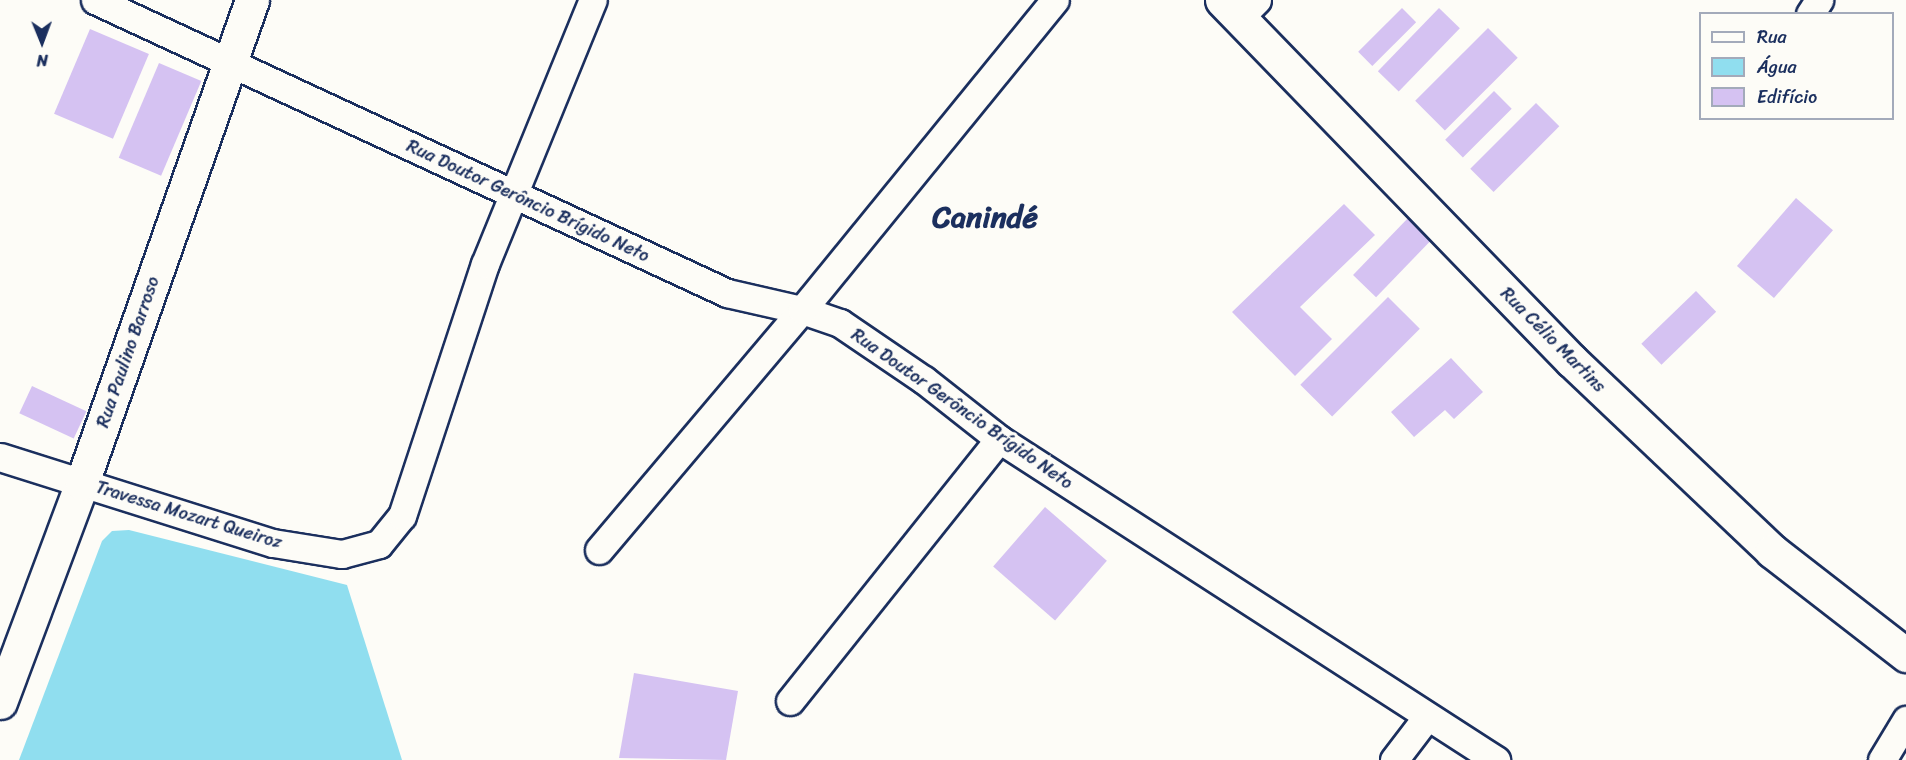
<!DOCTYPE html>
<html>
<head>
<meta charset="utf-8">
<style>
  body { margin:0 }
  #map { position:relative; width:1906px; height:760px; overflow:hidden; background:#fdfcf7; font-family:Sriracha,sans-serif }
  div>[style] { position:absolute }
  .water>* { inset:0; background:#90deef }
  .building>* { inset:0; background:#d5c2f2; transform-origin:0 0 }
  .roads { filter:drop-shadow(2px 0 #1b2f5e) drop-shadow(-2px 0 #1b2f5e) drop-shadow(0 2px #1b2f5e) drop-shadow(0 -2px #1b2f5e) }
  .street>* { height:27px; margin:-13.5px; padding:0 13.5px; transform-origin:13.5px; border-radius:13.5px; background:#fdfcf7 }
  .secondary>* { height:33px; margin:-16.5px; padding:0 16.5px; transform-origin:16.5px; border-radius:16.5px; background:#fdfcf7 }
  span { translate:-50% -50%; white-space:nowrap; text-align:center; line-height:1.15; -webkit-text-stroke:6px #fdfcf7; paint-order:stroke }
  .street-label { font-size:18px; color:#1b2f5e }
  .town-label { font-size:30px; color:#1b2f5e; font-weight:700 }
  .legend { position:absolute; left:1699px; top:12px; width:195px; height:108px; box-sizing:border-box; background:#fdfcf7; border:2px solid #a3aaba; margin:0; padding:8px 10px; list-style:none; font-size:18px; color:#1b2f5e }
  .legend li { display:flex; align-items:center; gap:12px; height:30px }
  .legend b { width:30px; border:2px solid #a3aaba }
  .north { position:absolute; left:12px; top:12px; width:60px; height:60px; -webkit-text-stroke:4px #fdfcf7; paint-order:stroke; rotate:179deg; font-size:16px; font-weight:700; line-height:24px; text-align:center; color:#1b2f5e }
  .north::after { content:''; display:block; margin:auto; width:21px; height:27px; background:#1b2f5e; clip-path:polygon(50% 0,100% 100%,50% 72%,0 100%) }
</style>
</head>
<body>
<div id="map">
  <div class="water">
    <div style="clip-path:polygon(129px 530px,347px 585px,402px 760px,19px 760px,102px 541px,112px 531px)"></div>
  </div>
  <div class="building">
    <div style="left:1402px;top:8px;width:20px;height:62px;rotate:45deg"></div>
    <div style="left:1439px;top:8px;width:29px;height:88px;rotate:44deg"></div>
    <div style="left:1488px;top:28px;width:42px;height:103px;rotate:45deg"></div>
    <div style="left:90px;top:29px;width:64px;height:92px;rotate:23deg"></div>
    <div style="left:159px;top:63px;width:46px;height:103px;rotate:23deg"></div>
    <div style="left:1494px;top:91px;width:25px;height:69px;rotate:45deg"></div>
    <div style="left:1536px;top:103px;width:33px;height:93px;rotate:45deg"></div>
    <div style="left:1796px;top:198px;width:49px;height:90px;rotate:41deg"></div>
    <div style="clip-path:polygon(1344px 204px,1375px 235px,1300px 307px,1332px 339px,1295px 376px,1232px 312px)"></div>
    <div style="left:1410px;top:216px;width:32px;height:82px;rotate:44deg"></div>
    <div style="left:1696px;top:291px;width:29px;height:76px;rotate:46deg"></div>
    <div style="left:1388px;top:297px;width:45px;height:124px;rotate:45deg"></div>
    <div style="clip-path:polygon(1451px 358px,1483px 392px,1454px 419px,1445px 410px,1414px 437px,1391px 412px)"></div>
    <div style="left:32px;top:386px;width:60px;height:30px;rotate:25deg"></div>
    <div style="left:1045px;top:507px;width:82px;height:79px;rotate:41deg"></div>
    <div style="clip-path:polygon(634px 673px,738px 691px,726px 760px,619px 758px)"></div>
  </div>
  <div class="roads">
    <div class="street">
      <div style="left:95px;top:0;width:697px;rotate:24.87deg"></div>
      <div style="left:727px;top:293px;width:77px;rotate:12.8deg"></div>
      <div style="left:802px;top:310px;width:40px;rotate:18.9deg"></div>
      <div style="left:840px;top:323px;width:102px;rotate:34.2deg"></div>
      <div style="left:924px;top:380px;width:95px;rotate:38.2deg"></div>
      <div style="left:999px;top:439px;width:592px;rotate:32.86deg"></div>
      <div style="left:1810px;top:14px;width:17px;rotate:-57deg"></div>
      <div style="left:1240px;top:17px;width:24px;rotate:-45deg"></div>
      <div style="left:0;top:457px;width:286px;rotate:17.5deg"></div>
      <div style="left:273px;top:543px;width:70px;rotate:9.1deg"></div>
      <div style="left:342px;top:554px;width:38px;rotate:-15deg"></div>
      <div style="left:379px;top:544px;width:36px;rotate:-51deg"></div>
      <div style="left:402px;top:516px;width:265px;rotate:-71.8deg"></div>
      <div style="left:485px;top:264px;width:285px;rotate:-67.8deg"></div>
      <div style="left:599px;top:550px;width:314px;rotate:-49.8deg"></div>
      <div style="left:802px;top:310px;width:400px;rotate:-50.8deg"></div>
      <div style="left:790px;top:701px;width:335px;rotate:-51.4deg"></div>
      <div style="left:1394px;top:760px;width:53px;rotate:-52.7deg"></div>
      <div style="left:1882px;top:760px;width:47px;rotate:-59deg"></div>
    </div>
    <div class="secondary">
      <div style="left:1222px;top:0;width:503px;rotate:45.89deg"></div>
      <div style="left:1572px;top:361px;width:276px;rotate:43.5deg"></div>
      <div style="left:1772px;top:551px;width:170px;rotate:37.8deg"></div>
      <div style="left:0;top:702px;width:234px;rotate:-69.5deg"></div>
      <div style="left:82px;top:483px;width:512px;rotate:-70.61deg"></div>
    </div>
  </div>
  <div class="street-label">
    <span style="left:528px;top:201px;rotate:25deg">Rua Doutor Gerôncio Brígido Neto</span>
    <span style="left:1553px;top:340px;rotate:45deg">Rua Célio Martins</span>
    <span style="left:128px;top:352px;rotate:-71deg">Rua Paulino Barroso</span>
    <span style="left:962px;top:409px;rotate:35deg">Rua Doutor Gerôncio Brígido Neto</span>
    <span style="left:189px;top:515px;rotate:17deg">Travessa Mozart Queiroz</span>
  </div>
  <div class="town-label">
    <span style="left:985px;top:217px">Canindé</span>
  </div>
  <ul class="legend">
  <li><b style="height:8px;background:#fdfcf7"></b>Rua</li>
  <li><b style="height:16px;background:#90deef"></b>Água</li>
  <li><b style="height:16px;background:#d5c2f2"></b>Edifício</li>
  </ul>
  <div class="north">N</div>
</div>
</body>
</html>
